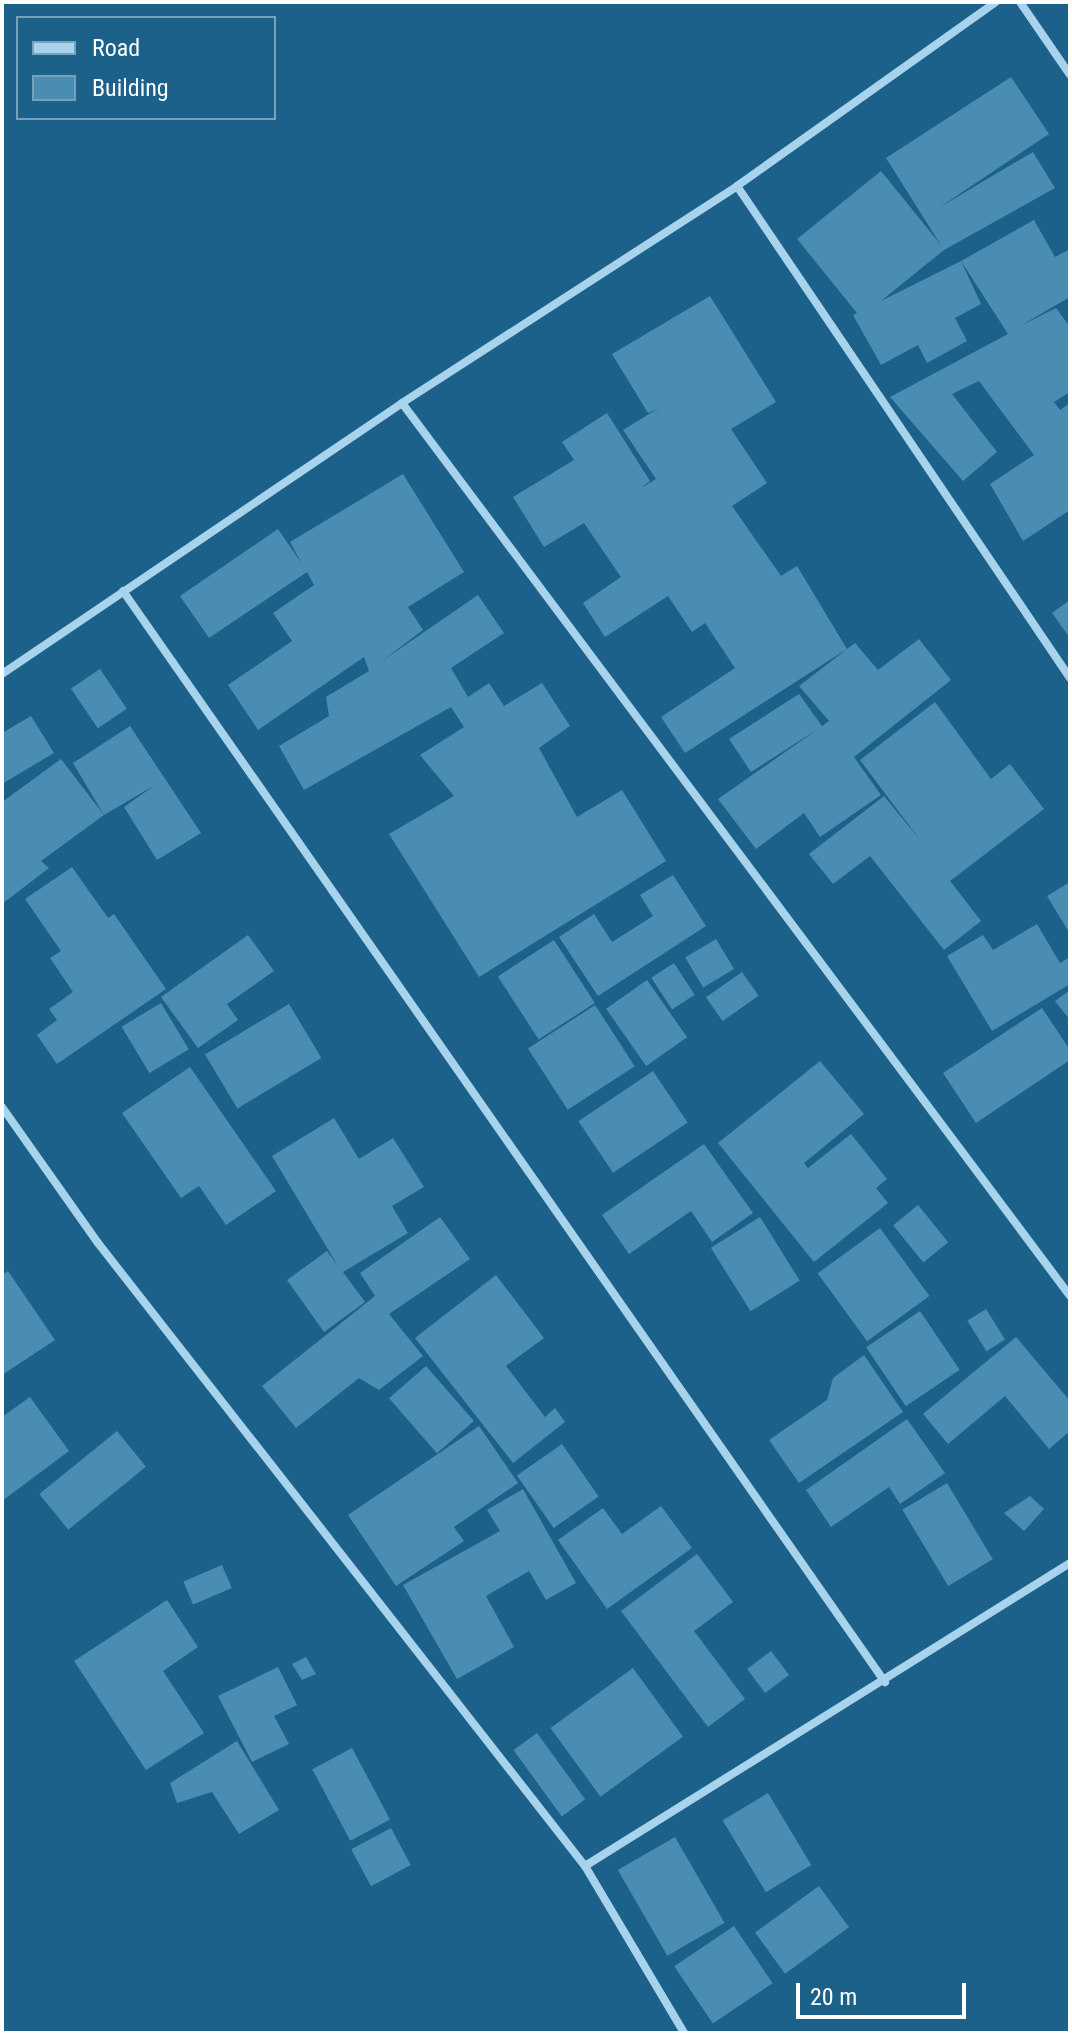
<!DOCTYPE html>
<html>
<head>
<meta charset="utf-8">
<style>
  body { margin:0 }
  #map { position:relative; width:1072px; height:2035px; overflow:hidden; background:#1c618a; font-family:"Roboto Condensed",sans-serif }
  div>[style] { position:absolute }
  .building>* { inset:0; background:#4a8db3; transform-origin:0 0 }
  .street>* { height:8px; margin:-4px; padding:0 4px; transform-origin:4px; border-radius:4px; background:#a7d3ec }
  span { translate:-50% -50%; white-space:nowrap; text-align:center; line-height:1.15; -webkit-text-stroke:6px #1c618a; paint-order:stroke }
  .frame { position:absolute; inset:0; border:4px solid #fff; pointer-events:none }
  .legend { position:absolute; left:16px; top:16px; width:260px; height:104px; box-sizing:border-box; background:#1c618a; border:2px solid #77a0b9; margin:0; padding:10px 14px; list-style:none; font-size:24px; color:#fff }
  .legend li { display:flex; align-items:center; gap:16px; height:40px }
  .legend b { width:40px; border:2px solid #77a0b9 }
  .scale { position:absolute; left:796px; top:1983px; width:170px; height:36px; box-sizing:border-box; border:4px solid #fff; border-top:0; padding-left:10px; font-size:24px; line-height:28px; white-space:nowrap; color:#fff; -webkit-text-stroke:6px #1c618a; paint-order:stroke }
</style>
</head>
<body>
<div id="map">
  <div class="building">
    <div style="clip-path:polygon(1011px 77px,1049px 134px,940px 207px,1033px 152px,1055px 188px,944px 250px,886px 158px)"></div>
    <div style="left:881px;top:171px;width:101px;height:108px;rotate:51deg"></div>
    <div style="clip-path:polygon(1034px 220px,1055px 257px,1070px 249px,1070px 297px,1020px 326px,1056px 308px,1070px 327px,1070px 392px,1054px 402px,1060px 410px,1070px 403px,1070px 510px,1023px 541px,990px 484px,1034px 455px,979px 381px,952px 394px,997px 452px,963px 481px,890px 397px,1008px 334px,961px 261px)"></div>
    <div style="clip-path:polygon(961px 261px,981px 304px,955px 318px,967px 341px,927px 363px,918px 345px,881px 365px,853px 315px)"></div>
    <div style="clip-path:polygon(710px 296px,776px 402px,731px 429px,767px 483px,732px 506px,781px 576px,797px 566px,847px 649px,855px 643px,878px 670px,919px 639px,951px 680px,854px 757px,881px 795px,820px 837px,804px 813px,756px 849px,718px 799px,818px 729px,751px 772px,729px 739px,799px 694px,822px 726px,829px 721px,799px 686px,847px 649px,685px 753px,661px 717px,735px 668px,705px 623px,692px 632px,668px 596px,605px 637px,583px 603px,621px 577px,584px 523px,544px 547px,513px 497px,574px 460px,562px 442px,607px 413px,650px 481px,641px 488px,656px 479px,623px 430px,659px 408px,648px 413px,612px 354px)"></div>
    <div style="clip-path:polygon(403px 474px,464px 572px,408px 607px,423px 630px,382px 661px,478px 595px,504px 633px,451px 668px,468px 697px,489px 683px,504px 706px,542px 683px,570px 726px,539px 748px,577px 817px,622px 790px,666px 861px,479px 977px,389px 834px,454px 796px,420px 755px,464px 727px,451px 707px,304px 790px,279px 746px,329px 716px,326px 697px,369px 671px,364px 657px,258px 730px,228px 685px,292px 641px,273px 613px,314px 585px,307px 572px,209px 638px,180px 596px,278px 529px,302px 564px,290px 542px)"></div>
    <div style="clip-path:polygon(1070px 600px,1070px 638px,1052px 613px)"></div>
    <div style="left:100px;top:669px;width:48px;height:35px;rotate:56deg"></div>
    <div style="clip-path:polygon(935px 702px,991px 779px,1010px 764px,1044px 809px,950px 881px,981px 921px,944px 950px,870px 856px,833px 884px,809px 854px,884px 796px,920px 840px,860px 760px)"></div>
    <div style="clip-path:polygon(31px 716px,54px 753px,2px 784px,2px 733px)"></div>
    <div style="clip-path:polygon(130px 726px,201px 833px,157px 860px,124px 807px,155px 785px,104px 815px,73px 763px)"></div>
    <div style="clip-path:polygon(61px 759px,104px 815px,41px 861px,49px 868px,2px 904px,2px 802px)"></div>
    <div style="clip-path:polygon(72px 867px,108px 918px,114px 914px,166px 989px,57px 1064px,37px 1035px,57px 1020px,49px 1009px,73px 992px,50px 958px,61px 951px,25px 899px)"></div>
    <div style="clip-path:polygon(673px 875px,706px 926px,598px 996px,559px 937px,594px 914px,612px 942px,653px 916px,640px 895px)"></div>
    <div style="clip-path:polygon(1070px 882px,1070px 934px,1047px 896px)"></div>
    <div style="clip-path:polygon(1037px 924px,1060px 963px,1070px 957px,1070px 984px,992px 1031px,947px 956px,983px 935px,993px 950px)"></div>
    <div style="clip-path:polygon(248px 935px,274px 971px,227px 1004px,238px 1020px,198px 1048px,161px 997px)"></div>
    <div style="left:716px;top:939px;width:35px;height:36px;rotate:59deg"></div>
    <div style="left:554px;top:940px;width:75px;height:67px;rotate:57deg"></div>
    <div style="left:674px;top:963px;width:38px;height:27px;rotate:57deg"></div>
    <div style="left:742px;top:972px;width:29px;height:44px;rotate:55deg"></div>
    <div style="left:647px;top:980px;width:70px;height:50px;rotate:55deg"></div>
    <div style="clip-path:polygon(1070px 990px,1070px 1020px,1055px 1001px)"></div>
    <div style="left:161px;top:1003px;width:54px;height:46px;rotate:59deg"></div>
    <div style="left:289px;top:1004px;width:63px;height:98px;rotate:59deg"></div>
    <div style="left:595px;top:1005px;width:73px;height:80px;rotate:57deg"></div>
    <div style="clip-path:polygon(1042px 1008px,1070px 1050px,1070px 1060px,976px 1123px,943px 1073px)"></div>
    <div style="clip-path:polygon(820px 1061px,864px 1114px,804px 1163px,808px 1168px,851px 1134px,887px 1179px,876px 1188px,888px 1203px,814px 1262px,718px 1143px)"></div>
    <div style="clip-path:polygon(190px 1067px,276px 1191px,226px 1225px,199px 1186px,181px 1198px,122px 1113px)"></div>
    <div style="left:653px;top:1071px;width:62px;height:90px;rotate:56deg"></div>
    <div style="clip-path:polygon(334px 1118px,359px 1159px,393px 1138px,424px 1187px,392px 1206px,408px 1233px,343px 1272px,365px 1302px,324px 1332px,287px 1280px,327px 1251px,338px 1266px,272px 1156px)"></div>
    <div style="clip-path:polygon(704px 1144px,753px 1213px,712px 1242px,691px 1211px,629px 1254px,602px 1215px)"></div>
    <div style="left:918px;top:1205px;width:48px;height:32px;rotate:51deg"></div>
    <div style="clip-path:polygon(440px 1217px,470px 1259px,389px 1314px,423px 1356px,379px 1390px,359px 1378px,296px 1428px,262px 1386px,375px 1296px,360px 1273px)"></div>
    <div style="left:760px;top:1217px;width:75px;height:58px;rotate:58deg"></div>
    <div style="left:880px;top:1228px;width:84px;height:77px;rotate:54deg"></div>
    <div style="clip-path:polygon(8px 1271px,55px 1340px,2px 1375px,2px 1275px)"></div>
    <div style="clip-path:polygon(496px 1275px,544px 1338px,506px 1366px,545px 1417px,555px 1408px,565px 1422px,513px 1463px,415px 1338px)"></div>
    <div style="left:986px;top:1309px;width:36px;height:22px;rotate:58deg"></div>
    <div style="left:920px;top:1311px;width:71px;height:65px;rotate:56deg"></div>
    <div style="clip-path:polygon(1016px 1337px,1070px 1401px,1070px 1431px,1049px 1449px,1005px 1396px,948px 1444px,923px 1414px)"></div>
    <div style="clip-path:polygon(864px 1355px,903px 1412px,799px 1483px,769px 1440px,827px 1400px,833px 1378px)"></div>
    <div style="left:426px;top:1366px;width:73px;height:49px;rotate:49deg"></div>
    <div style="clip-path:polygon(30px 1397px,69px 1451px,2px 1501px,2px 1417px)"></div>
    <div style="clip-path:polygon(907px 1419px,945px 1473px,900px 1504px,889px 1487px,831px 1527px,806px 1490px)"></div>
    <div style="clip-path:polygon(479px 1426px,518px 1483px,454px 1527px,464px 1541px,396px 1586px,348px 1515px)"></div>
    <div style="left:117px;top:1431px;width:46px;height:100px;rotate:51deg"></div>
    <div style="left:562px;top:1444px;width:64px;height:55px;rotate:55deg"></div>
    <div style="left:947px;top:1483px;width:89px;height:52px;rotate:59deg"></div>
    <div style="clip-path:polygon(523px 1489px,576px 1583px,546px 1600px,529px 1571px,486px 1596px,514px 1647px,457px 1679px,403px 1585px,500px 1531px,487px 1510px)"></div>
    <div style="clip-path:polygon(1030px 1496px,1044px 1509px,1024px 1531px,1004px 1513px)"></div>
    <div style="clip-path:polygon(661px 1506px,692px 1548px,607px 1609px,558px 1540px,603px 1508px,622px 1534px)"></div>
    <div style="clip-path:polygon(697px 1554px,733px 1602px,694px 1631px,745px 1699px,708px 1727px,621px 1611px)"></div>
    <div style="left:222px;top:1565px;width:25px;height:42px;rotate:67deg"></div>
    <div style="clip-path:polygon(167px 1600px,198px 1647px,163px 1671px,204px 1733px,146px 1770px,74px 1661px)"></div>
    <div style="left:771px;top:1651px;width:30px;height:30px;rotate:53deg"></div>
    <div style="clip-path:polygon(306px 1657px,316px 1674px,302px 1680px,292px 1664px)"></div>
    <div style="clip-path:polygon(278px 1667px,297px 1705px,274px 1716px,289px 1744px,252px 1762px,218px 1696px)"></div>
    <div style="left:633px;top:1668px;width:85px;height:102px;rotate:54deg"></div>
    <div style="left:537px;top:1733px;width:82px;height:29px;rotate:54deg"></div>
    <div style="clip-path:polygon(237px 1741px,279px 1810px,239px 1834px,212px 1792px,177px 1803px,170px 1783px)"></div>
    <div style="left:352px;top:1748px;width:81px;height:45px;rotate:62deg"></div>
    <div style="left:768px;top:1793px;width:84px;height:53px;rotate:59deg"></div>
    <div style="left:391px;top:1828px;width:42px;height:45px;rotate:62deg"></div>
    <div style="left:675px;top:1837px;width:99px;height:66px;rotate:60deg"></div>
    <div style="left:819px;top:1886px;width:51px;height:79px;rotate:54deg"></div>
    <div style="left:734px;top:1926px;width:69px;height:72px;rotate:56deg"></div>
  </div>
  <div class="street">
    <div style="left:1020px;top:2px;width:88px;rotate:55.6deg"></div>
    <div style="left:737px;top:186px;width:594px;rotate:55.91deg"></div>
    <div style="left:402px;top:403px;width:1115px;rotate:53.2deg"></div>
    <div style="left:123px;top:591px;width:1331px;rotate:55.07deg"></div>
    <div style="left:2px;top:674px;width:483px;rotate:-34.1deg"></div>
    <div style="left:402px;top:403px;width:399px;rotate:-32.9deg"></div>
    <div style="left:737px;top:186px;width:318px;rotate:-35.4deg"></div>
    <div style="left:2px;top:1107px;width:166px;rotate:54.8deg"></div>
    <div style="left:98px;top:1243px;width:791px;rotate:51.99deg"></div>
    <div style="left:585px;top:1866px;width:194px;rotate:59.3deg"></div>
    <div style="left:585px;top:1866px;width:572px;rotate:-31.99deg"></div>
  </div>
  <div class="frame"></div>
  <ul class="legend">
  <li><b style="height:10px;background:#a7d3ec"></b>Road</li>
  <li><b style="height:22px;background:#4a8db3"></b>Building</li>
  </ul>
  <div class="scale">20 m</div>
</div>
</body>
</html>
